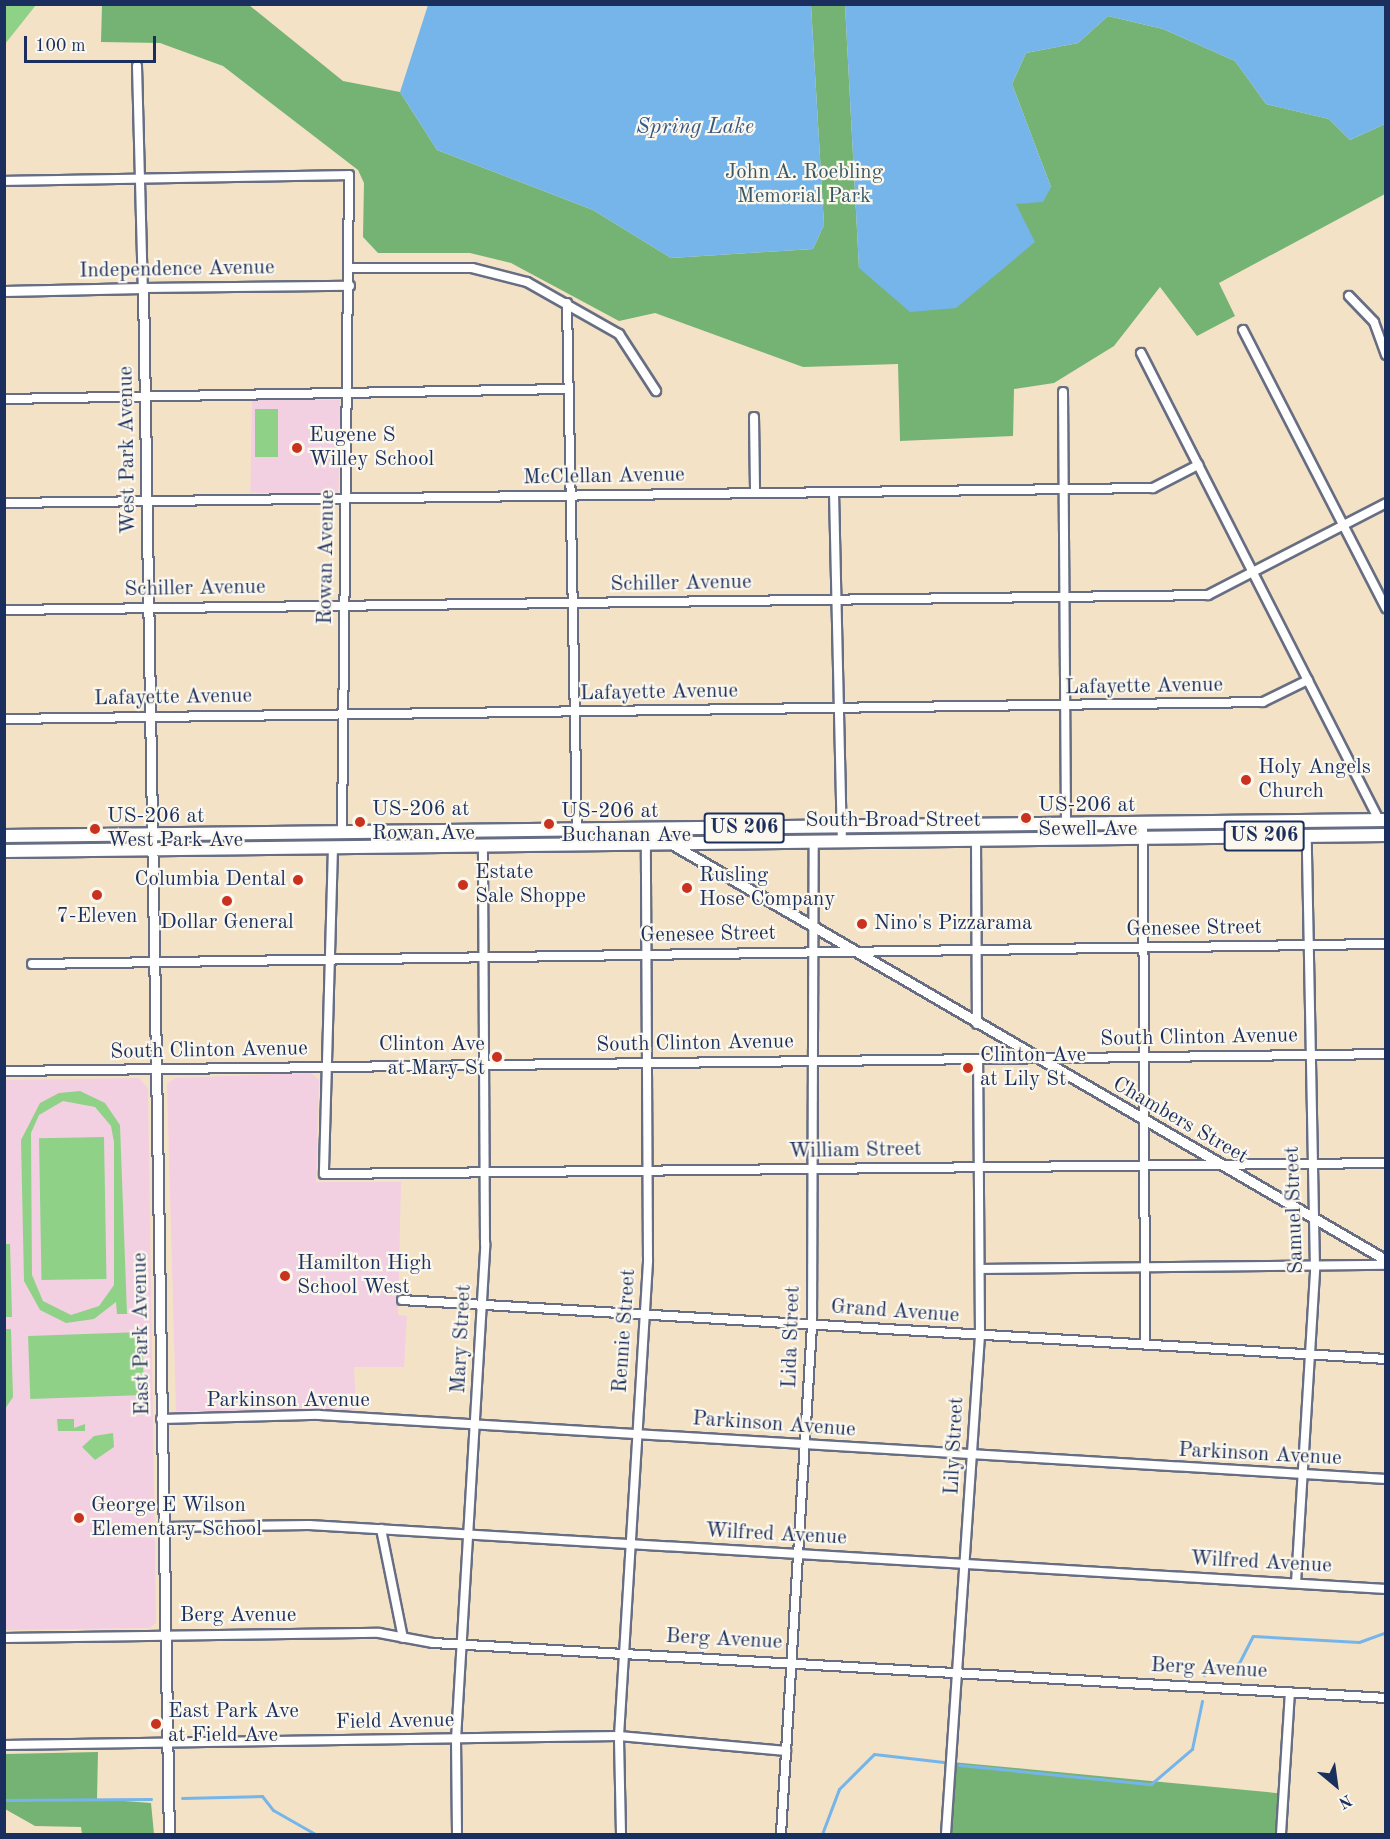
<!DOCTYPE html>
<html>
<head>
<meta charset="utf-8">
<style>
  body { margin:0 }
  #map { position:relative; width:1390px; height:1839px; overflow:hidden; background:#f4e2c7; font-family:"Old Standard TT",serif }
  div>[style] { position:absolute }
  .built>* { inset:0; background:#f2d0e2; transform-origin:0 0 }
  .green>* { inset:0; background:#90d188; transform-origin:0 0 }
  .forest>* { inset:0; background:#74b374 }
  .water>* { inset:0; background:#75b5e9 }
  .stream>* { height:3px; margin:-1.5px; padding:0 1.5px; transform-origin:1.5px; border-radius:1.5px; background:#75b5e9 }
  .roads { filter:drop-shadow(2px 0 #676e83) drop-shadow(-2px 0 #676e83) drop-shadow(0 2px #676e83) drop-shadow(0 -2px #676e83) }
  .minor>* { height:8px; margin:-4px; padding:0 4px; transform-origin:4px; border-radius:4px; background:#fff }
  .tertiary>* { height:9px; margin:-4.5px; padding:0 4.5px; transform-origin:4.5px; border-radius:4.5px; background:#fff }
  .primary>* { height:12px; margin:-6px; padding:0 6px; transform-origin:6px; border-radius:6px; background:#fff }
  .dots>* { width:16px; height:16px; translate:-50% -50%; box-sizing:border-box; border:3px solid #fbf7ec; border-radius:50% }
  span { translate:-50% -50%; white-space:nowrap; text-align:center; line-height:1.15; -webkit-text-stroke:4.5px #fbf7ec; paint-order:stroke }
  .shield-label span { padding:2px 4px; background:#fbf7ec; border:2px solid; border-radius:4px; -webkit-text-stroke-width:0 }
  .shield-label { font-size:20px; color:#1b2f5e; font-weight:700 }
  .park-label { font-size:21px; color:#385868 }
  .street-label { font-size:21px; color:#1b2f5e }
  .poi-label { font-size:21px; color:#1b2f5e }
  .left { translate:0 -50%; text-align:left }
  .right { translate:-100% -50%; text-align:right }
  .water-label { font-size:22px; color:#365788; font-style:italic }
  .frame { position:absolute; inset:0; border:6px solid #1b2f5e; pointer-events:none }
  .north { position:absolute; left:1306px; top:1755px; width:60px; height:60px; -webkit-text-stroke:4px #fbf7ec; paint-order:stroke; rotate:151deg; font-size:16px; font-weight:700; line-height:24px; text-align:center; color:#1b2f5e }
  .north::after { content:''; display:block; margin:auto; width:21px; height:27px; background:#1b2f5e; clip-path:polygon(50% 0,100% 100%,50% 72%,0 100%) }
  .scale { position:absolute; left:24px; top:36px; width:132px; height:27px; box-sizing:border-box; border:3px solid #1b2f5e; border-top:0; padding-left:8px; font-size:18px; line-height:21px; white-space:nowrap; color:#1b2f5e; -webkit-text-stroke:4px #fbf7ec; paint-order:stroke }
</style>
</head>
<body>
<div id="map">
  <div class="built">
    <div style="left:340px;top:400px;width:94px;height:88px;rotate:91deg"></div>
    <div style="clip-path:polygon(311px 1073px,319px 1080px,316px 1182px,401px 1182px,398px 1315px,407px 1316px,404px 1367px,354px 1367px,356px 1411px,176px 1411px,167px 1084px,175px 1078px)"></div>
    <div style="clip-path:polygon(139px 1078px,148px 1088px,156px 1623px,150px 1628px,5px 1630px,4px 1080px)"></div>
  </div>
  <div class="green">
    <div style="clip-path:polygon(5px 4px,36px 5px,5px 44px,4px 5px)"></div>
    <div style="left:255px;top:409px;width:23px;height:48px"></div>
    <div style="clip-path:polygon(evenodd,80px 1091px,105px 1103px,120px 1125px,127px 1314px,117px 1314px,116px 1302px,94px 1319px,66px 1323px,40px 1310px,24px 1281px,21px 1140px,40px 1103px,59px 1093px,80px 1091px,63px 1101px,95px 1107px,111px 1126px,114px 1142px,114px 1285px,99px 1306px,71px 1315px,43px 1301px,32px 1275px,31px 1133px,39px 1115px,63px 1101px)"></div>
    <div style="left:104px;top:1137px;width:142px;height:65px;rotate:89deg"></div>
    <div style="clip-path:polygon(5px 1244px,10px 1244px,12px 1317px,5px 1317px)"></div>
    <div style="clip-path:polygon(5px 1329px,11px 1329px,13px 1397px,5px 1409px)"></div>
    <div style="left:142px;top:1332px;width:63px;height:114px;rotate:88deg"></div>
    <div style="clip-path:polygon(57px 1419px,74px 1419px,74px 1428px,85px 1424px,85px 1431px,58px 1431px)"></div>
    <div style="clip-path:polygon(113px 1433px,114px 1447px,95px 1460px,82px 1447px,94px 1436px)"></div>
  </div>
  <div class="forest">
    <div style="clip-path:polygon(102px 5px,249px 5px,343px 81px,400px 92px,437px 150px,593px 210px,671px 258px,813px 249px,824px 225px,811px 5px,845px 5px,859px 268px,1051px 187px,1012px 84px,1026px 53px,1078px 43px,1108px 16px,1163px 29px,1235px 61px,1266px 104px,1329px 119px,1350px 140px,1385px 124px,1385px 194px,1219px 283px,1235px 316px,1197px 336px,1160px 287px,1114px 346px,1054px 383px,1014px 389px,1013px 436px,900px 441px,898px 364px,803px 367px,655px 313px,619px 321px,511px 263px,470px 253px,378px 253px,363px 237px,364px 183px,358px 170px,223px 66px,160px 43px,101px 42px)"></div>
    <div style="clip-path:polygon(98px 1752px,97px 1799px,151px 1803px,154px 1834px,82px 1834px,81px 1827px,35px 1826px,5px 1809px,5px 1754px)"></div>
    <div style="clip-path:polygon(952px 1762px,1287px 1794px,1283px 1834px,946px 1834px)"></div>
  </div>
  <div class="water">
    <div style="clip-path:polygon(428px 5px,811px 5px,824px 225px,813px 249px,671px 258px,593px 210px,437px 150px,400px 92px)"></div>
    <div style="clip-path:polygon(845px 5px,1385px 5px,1385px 124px,1350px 140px,1329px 119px,1266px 104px,1235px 61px,1163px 29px,1108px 16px,1078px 43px,1026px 53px,1012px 84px,1051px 187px,1043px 202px,1016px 204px,1035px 242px,956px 308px,910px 312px,859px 268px)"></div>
  </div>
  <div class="stream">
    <div style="left:1230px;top:1666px;width:9px;rotate:-18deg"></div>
    <div style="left:1239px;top:1663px;width:30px;rotate:-63deg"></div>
    <div style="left:1253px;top:1636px;width:106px;rotate:3.2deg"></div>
    <div style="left:1359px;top:1642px;width:29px;rotate:-20deg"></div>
    <div style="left:1204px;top:1675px;width:9px;rotate:-69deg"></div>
    <div style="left:1207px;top:1667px;width:17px;rotate:-3deg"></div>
    <div style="left:959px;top:1765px;width:193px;rotate:5.7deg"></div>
    <div style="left:1151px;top:1784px;width:54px;rotate:-40.5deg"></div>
    <div style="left:1192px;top:1749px;width:49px;rotate:-78.2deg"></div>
    <div style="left:182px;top:1798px;width:80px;rotate:-1.4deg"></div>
    <div style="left:262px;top:1796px;width:18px;rotate:52deg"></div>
    <div style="left:273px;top:1810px;width:48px;rotate:29.7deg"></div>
    <div style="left:4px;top:1800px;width:147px;rotate:-0.4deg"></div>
    <div style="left:822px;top:1834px;width:48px;rotate:-69.3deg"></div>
    <div style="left:839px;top:1789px;width:49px;rotate:-45deg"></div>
    <div style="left:874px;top:1754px;width:70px;rotate:6.5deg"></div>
  </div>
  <div class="roads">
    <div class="minor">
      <div style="left:137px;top:66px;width:222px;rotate:88.5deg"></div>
      <div style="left:143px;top:288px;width:207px;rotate:-0.6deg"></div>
      <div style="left:4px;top:181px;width:345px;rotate:-1deg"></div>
      <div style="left:349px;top:175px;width:657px;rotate:90.61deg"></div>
      <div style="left:351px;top:268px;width:121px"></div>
      <div style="left:472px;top:268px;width:57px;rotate:14.3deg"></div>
      <div style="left:527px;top:282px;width:106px;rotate:29.5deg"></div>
      <div style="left:619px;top:334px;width:68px;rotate:57deg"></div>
      <div style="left:1349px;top:296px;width:36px;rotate:46deg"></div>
      <div style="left:1374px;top:322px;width:35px;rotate:70deg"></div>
      <div style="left:567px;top:303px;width:527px;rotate:88.91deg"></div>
      <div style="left:1243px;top:330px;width:313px;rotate:62.8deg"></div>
      <div style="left:1141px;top:353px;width:524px;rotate:62.99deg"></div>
      <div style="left:1063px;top:392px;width:447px;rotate:89.6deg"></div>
      <div style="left:4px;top:399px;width:564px;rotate:-1.02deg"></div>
      <div style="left:754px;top:417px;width:75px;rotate:89.2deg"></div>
      <div style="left:834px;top:492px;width:349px;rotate:88.7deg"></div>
      <div style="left:4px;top:503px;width:1149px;rotate:-0.75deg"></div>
      <div style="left:1153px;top:488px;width:51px;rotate:-27.1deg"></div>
      <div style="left:4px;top:610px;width:1204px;rotate:-0.71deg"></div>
      <div style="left:1208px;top:595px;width:200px;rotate:-27.3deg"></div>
      <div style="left:4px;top:719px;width:1259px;rotate:-0.77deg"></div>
      <div style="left:1263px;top:702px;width:50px;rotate:-26.1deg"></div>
      <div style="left:1143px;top:823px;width:521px;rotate:89.78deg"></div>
      <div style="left:976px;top:840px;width:184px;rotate:89.7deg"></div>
      <div style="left:333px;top:847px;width:327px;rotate:91.6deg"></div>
      <div style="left:324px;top:1174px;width:1062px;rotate:-0.59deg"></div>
      <div style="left:32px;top:964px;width:1354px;rotate:-0.85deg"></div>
      <div style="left:4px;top:1071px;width:1382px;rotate:-0.7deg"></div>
      <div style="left:982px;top:1269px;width:404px;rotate:-0.6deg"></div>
      <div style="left:402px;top:1300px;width:986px;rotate:3.43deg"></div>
      <div style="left:161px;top:1419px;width:158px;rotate:-1.5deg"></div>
      <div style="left:319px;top:1415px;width:1069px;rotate:3.43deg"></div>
      <div style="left:163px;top:1527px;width:146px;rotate:-0.8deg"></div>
      <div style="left:309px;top:1525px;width:1079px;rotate:3.4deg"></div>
      <div style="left:381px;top:1529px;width:111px;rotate:78.6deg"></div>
      <div style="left:1296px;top:1583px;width:314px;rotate:-86.5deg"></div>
      <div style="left:1315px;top:1270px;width:434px;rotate:-91.1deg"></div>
      <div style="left:4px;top:1638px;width:375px;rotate:-0.8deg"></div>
      <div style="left:379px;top:1633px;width:55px;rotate:10.5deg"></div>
      <div style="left:433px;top:1643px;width:955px;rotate:3.3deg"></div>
      <div style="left:4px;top:1745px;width:615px;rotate:-0.84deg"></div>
      <div style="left:619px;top:1736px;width:168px;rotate:5.1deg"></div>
      <div style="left:457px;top:1834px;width:95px;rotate:-90.6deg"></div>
      <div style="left:456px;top:1739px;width:496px;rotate:-86.6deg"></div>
      <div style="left:485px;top:1244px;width:399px;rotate:-90.3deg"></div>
      <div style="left:621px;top:1834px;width:98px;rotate:-91.2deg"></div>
      <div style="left:619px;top:1736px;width:477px;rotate:-86.5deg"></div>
      <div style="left:648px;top:1260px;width:431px;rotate:-90.3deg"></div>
      <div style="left:781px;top:1834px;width:510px;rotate:-86.51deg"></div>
      <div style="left:812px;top:1325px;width:484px;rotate:-89.8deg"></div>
      <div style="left:946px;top:1834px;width:500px;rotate:-86.1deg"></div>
      <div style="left:980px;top:1335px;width:276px;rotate:-90.4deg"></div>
      <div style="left:1281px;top:1834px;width:142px;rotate:-86.4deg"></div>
    </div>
    <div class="tertiary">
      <div style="left:4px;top:291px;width:139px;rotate:-1.2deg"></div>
      <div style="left:143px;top:288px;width:1546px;rotate:89.04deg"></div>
      <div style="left:646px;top:829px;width:856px;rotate:30.22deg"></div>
    </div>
    <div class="primary">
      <div style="left:4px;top:836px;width:1382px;rotate:-0.66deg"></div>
      <div style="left:4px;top:851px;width:1382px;rotate:-0.66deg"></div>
    </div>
  </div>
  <div class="dots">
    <div style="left:297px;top:448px;background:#c8321e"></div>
    <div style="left:1246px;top:780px;background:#c8321e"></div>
    <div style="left:1026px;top:818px;background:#c8321e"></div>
    <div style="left:360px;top:822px;background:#c8321e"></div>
    <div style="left:549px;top:824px;background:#c8321e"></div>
    <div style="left:95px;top:829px;background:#c8321e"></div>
    <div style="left:298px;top:880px;background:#c8321e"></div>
    <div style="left:463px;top:885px;background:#c8321e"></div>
    <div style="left:687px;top:888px;background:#c8321e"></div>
    <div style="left:97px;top:895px;background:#c8321e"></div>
    <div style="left:227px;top:901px;background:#c8321e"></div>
    <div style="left:862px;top:924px;background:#c8321e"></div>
    <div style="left:497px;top:1057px;background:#c8321e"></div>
    <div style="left:968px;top:1068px;background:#c8321e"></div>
    <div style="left:285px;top:1276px;background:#c8321e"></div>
    <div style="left:79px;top:1518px;background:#c8321e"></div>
    <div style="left:156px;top:1724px;background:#c8321e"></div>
  </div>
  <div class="shield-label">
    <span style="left:744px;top:828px">US 206</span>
    <span style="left:1264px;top:836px">US 206</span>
  </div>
  <div class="park-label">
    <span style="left:804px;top:185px">John A. Roebling<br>Memorial Park</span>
  </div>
  <div class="street-label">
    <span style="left:177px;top:270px;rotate:-1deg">Independence Avenue</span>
    <span style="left:128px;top:450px;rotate:-91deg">West Park Avenue</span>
    <span style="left:604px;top:477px;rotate:-1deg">McClellan Avenue</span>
    <span style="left:327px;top:557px;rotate:-89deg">Rowan Avenue</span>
    <span style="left:681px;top:584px;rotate:-1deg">Schiller Avenue</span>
    <span style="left:195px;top:589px;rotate:-1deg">Schiller Avenue</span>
    <span style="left:1144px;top:687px;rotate:-1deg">Lafayette Avenue</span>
    <span style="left:659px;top:693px;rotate:-1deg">Lafayette Avenue</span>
    <span style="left:173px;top:698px;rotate:-1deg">Lafayette Avenue</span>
    <span style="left:893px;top:821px">South Broad Street</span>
    <span style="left:1194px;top:929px;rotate:-1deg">Genesee Street</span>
    <span style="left:708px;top:935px;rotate:-1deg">Genesee Street</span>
    <span style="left:1199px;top:1038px;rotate:-1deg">South Clinton Avenue</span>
    <span style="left:695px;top:1044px;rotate:-1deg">South Clinton Avenue</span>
    <span style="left:209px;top:1051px;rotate:-1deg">South Clinton Avenue</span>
    <span style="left:1180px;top:1121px;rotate:30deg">Chambers Street</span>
    <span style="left:855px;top:1151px;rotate:-1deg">William Street</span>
    <span style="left:1295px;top:1210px;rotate:-92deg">Samuel Street</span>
    <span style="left:895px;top:1312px;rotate:4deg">Grand Avenue</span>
    <span style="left:625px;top:1331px;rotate:-86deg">Rennie Street</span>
    <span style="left:142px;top:1334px;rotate:-91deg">East Park Avenue</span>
    <span style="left:792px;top:1337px;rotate:-88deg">Lida Street</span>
    <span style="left:462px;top:1339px;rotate:-87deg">Mary Street</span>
    <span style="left:288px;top:1401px">Parkinson Avenue</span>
    <span style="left:774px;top:1425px;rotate:4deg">Parkinson Avenue</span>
    <span style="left:955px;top:1446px;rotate:-87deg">Lily Street</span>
    <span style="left:1260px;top:1455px;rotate:3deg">Parkinson Avenue</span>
    <span style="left:776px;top:1535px;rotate:3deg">Wilfred Avenue</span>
    <span style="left:1261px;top:1563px;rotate:3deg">Wilfred Avenue</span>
    <span style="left:238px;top:1616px">Berg Avenue</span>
    <span style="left:724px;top:1640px;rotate:3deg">Berg Avenue</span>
    <span style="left:1209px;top:1669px;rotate:3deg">Berg Avenue</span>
    <span style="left:395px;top:1722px;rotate:-1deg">Field Avenue</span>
  </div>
  <div class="poi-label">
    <span class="left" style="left:309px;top:448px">Eugene S<br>Willey School</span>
    <span class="left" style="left:1258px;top:780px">Holy Angels<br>Church</span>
    <span class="left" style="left:1038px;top:818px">US-206 at<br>Sewell Ave</span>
    <span class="left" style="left:372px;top:822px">US-206 at<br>Rowan Ave</span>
    <span class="left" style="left:561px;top:824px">US-206 at<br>Buchanan Ave</span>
    <span class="left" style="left:107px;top:829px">US-206 at<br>West Park Ave</span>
    <span class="left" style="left:475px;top:885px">Estate<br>Sale Shoppe</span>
    <span class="left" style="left:699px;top:888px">Rusling<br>Hose Company</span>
    <span class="right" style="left:286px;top:880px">Columbia Dental</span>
    <span style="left:97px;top:917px">7-Eleven</span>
    <span style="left:227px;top:923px">Dollar General</span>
    <span class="left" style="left:874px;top:924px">Nino's Pizzarama</span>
    <span class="right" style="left:485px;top:1057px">Clinton Ave<br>at Mary St</span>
    <span class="left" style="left:980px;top:1068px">Clinton Ave<br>at Lily St</span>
    <span class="left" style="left:297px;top:1276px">Hamilton High<br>School West</span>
    <span class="left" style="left:91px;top:1518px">George E Wilson<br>Elementary School</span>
    <span class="left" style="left:168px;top:1724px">East Park Ave<br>at Field Ave</span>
  </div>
  <div class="water-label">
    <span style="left:695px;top:128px">Spring Lake</span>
  </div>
  <div class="frame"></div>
  <div class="north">N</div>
  <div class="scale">100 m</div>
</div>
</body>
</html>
